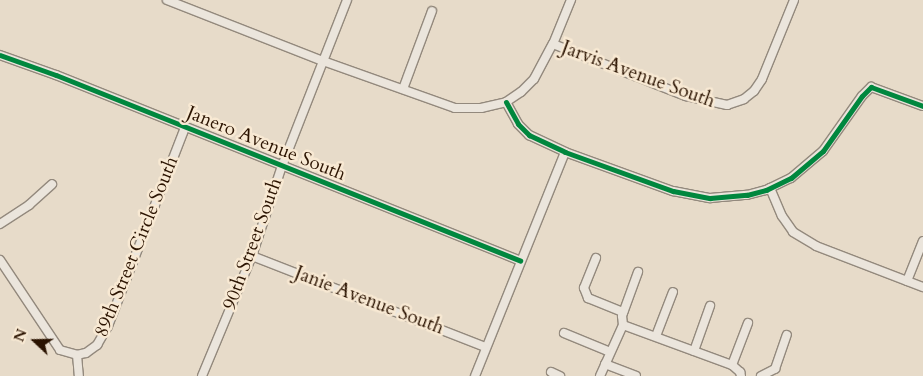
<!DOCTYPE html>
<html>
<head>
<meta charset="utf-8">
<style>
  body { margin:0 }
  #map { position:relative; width:923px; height:376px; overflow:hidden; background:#e7dbc9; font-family:Cardo,serif }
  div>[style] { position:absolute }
  .roads { filter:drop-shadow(1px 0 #93897d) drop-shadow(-1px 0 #93897d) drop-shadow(0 1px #93897d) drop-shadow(0 -1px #93897d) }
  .minor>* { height:8px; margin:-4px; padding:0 4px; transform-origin:4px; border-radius:4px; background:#ebe5dc }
  .cycleway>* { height:5px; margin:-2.5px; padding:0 2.5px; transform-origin:2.5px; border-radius:2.5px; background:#00873e }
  span { translate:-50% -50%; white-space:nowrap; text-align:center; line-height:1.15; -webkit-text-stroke:5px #f8e9d3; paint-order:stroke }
  .street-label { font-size:19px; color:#2b1300 }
  .north { position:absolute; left:10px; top:316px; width:50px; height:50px; -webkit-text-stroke:4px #f8e9d3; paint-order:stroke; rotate:291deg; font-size:14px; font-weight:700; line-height:20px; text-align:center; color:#2b1300 }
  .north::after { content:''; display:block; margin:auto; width:18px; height:22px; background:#2b1300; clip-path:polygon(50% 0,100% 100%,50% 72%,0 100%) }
</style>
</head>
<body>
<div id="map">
  <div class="roads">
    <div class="minor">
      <div style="left:167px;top:0;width:168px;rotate:21.4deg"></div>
      <div style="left:323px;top:61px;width:140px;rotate:19.6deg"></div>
      <div style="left:455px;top:108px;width:26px"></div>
      <div style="left:481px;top:108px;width:26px;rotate:-13deg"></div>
      <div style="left:506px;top:102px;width:18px;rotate:-34deg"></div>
      <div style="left:521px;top:92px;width:18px;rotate:-45deg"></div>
      <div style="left:534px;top:79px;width:40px;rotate:-62deg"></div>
      <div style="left:553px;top:44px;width:48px;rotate:-67.8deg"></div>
      <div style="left:553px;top:44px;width:143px;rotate:21.4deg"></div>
      <div style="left:686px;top:96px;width:42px;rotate:12.4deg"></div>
      <div style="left:727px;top:105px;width:18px;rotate:-19deg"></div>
      <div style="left:744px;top:99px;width:13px;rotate:-39deg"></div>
      <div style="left:754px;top:91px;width:14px;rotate:-56deg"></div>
      <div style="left:762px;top:79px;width:85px;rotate:-67.9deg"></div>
      <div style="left:0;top:55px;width:59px;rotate:19.7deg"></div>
      <div style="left:56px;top:75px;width:500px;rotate:21.8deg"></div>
      <div style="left:403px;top:89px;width:83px;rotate:-69.6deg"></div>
      <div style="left:506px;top:102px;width:25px;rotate:61deg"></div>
      <div style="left:518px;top:124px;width:16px;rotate:45deg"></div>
      <div style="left:529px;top:135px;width:40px;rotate:25deg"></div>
      <div style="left:565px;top:152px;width:115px;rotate:19.9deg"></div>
      <div style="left:673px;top:191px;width:38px;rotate:11deg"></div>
      <div style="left:710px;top:198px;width:37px;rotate:-5deg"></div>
      <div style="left:747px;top:195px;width:20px;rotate:-15deg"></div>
      <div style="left:766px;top:190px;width:28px;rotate:-26deg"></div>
      <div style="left:791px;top:178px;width:42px;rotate:-40.2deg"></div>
      <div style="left:823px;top:151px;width:67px;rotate:-54.7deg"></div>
      <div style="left:862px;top:96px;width:13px;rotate:-45deg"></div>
      <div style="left:871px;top:87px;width:55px;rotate:20.1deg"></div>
      <div style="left:770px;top:188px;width:30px;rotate:67deg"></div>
      <div style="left:782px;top:216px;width:19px;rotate:55deg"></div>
      <div style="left:793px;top:232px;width:27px;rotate:31deg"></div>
      <div style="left:816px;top:246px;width:115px;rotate:21deg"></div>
      <div style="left:0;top:224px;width:35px;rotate:-33deg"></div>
      <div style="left:29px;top:205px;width:31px;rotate:-42deg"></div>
      <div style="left:252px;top:256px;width:251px;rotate:21.3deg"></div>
      <div style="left:596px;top:258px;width:32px;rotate:112deg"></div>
      <div style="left:584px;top:288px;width:11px;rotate:68deg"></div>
      <div style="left:588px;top:298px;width:38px;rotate:22deg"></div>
      <div style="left:0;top:260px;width:108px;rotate:56.3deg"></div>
      <div style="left:60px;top:350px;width:18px;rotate:16deg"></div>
      <div style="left:77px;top:355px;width:9px;rotate:-13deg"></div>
      <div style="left:86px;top:353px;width:14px;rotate:-36deg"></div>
      <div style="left:97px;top:345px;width:22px;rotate:-60deg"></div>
      <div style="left:108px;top:326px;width:213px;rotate:-68.8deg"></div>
      <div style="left:907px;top:281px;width:43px;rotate:-68.2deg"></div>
      <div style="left:623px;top:325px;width:116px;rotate:20.2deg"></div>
      <div style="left:732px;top:365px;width:11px;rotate:41deg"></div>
      <div style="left:740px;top:372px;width:4px;rotate:76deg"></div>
      <div style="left:564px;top:333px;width:50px;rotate:22.4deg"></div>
      <div style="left:656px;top:336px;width:47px;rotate:-68.9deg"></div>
      <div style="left:694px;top:351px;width:48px;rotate:-70.4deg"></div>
      <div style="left:77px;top:355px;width:21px;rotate:85deg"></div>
      <div style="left:605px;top:364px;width:33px;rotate:21deg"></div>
      <div style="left:732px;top:365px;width:45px;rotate:-69.1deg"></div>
      <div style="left:551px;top:372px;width:10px;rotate:24deg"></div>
      <div style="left:202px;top:376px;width:130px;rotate:-67.4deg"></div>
      <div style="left:252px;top:256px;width:95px;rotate:-71.6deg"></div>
      <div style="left:282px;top:166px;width:178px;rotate:-68.6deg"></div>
      <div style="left:475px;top:376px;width:241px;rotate:-68.1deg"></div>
      <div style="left:600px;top:376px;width:56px;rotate:-65.7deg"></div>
      <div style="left:623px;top:325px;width:9px;rotate:-96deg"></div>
      <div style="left:622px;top:316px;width:47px;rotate:-70deg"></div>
      <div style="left:761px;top:376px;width:16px;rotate:-27deg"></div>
      <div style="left:775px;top:369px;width:36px;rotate:-71deg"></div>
    </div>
  </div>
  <div class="cycleway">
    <div style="left:0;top:55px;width:59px;rotate:19.7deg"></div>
    <div style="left:56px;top:75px;width:500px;rotate:21.8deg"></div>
    <div style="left:506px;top:102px;width:25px;rotate:61deg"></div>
    <div style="left:518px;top:124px;width:16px;rotate:45deg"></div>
    <div style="left:529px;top:135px;width:40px;rotate:25deg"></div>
    <div style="left:565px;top:152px;width:115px;rotate:19.9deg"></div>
    <div style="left:673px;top:191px;width:38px;rotate:11deg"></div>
    <div style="left:710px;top:198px;width:37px;rotate:-5deg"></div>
    <div style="left:747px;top:195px;width:20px;rotate:-15deg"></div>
    <div style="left:766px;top:190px;width:28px;rotate:-26deg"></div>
    <div style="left:791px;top:178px;width:42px;rotate:-40.2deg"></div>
    <div style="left:823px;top:151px;width:67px;rotate:-54.7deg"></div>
    <div style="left:862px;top:96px;width:13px;rotate:-45deg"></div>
    <div style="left:871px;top:87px;width:55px;rotate:20.1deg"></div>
  </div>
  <div class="street-label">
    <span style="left:638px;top:75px;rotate:20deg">Jarvis Avenue South</span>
    <span style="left:266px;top:144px;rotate:22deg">Janero Avenue South</span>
    <span style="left:253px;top:244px;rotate:-70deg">90th Street South</span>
    <span style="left:137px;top:247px;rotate:-68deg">89th Street Circle South</span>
    <span style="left:369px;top:301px;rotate:21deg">Janie Avenue South</span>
  </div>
  <div class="north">N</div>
</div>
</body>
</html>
